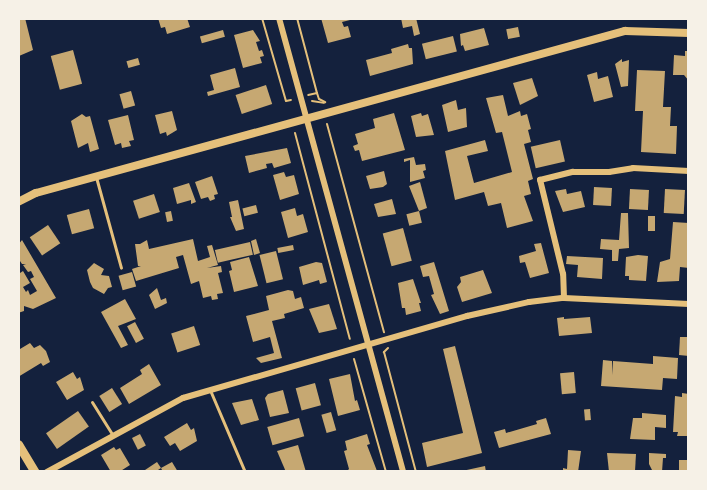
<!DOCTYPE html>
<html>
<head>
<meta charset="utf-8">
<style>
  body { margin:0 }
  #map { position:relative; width:707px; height:490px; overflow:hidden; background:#14213d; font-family:"Crimson Pro",serif }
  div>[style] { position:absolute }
  .building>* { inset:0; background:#c6a872; transform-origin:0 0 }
  .path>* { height:2px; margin:-1px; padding:0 1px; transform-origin:1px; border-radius:1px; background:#e5c07b }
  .service>* { height:3px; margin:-1.5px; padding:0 1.5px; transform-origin:1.5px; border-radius:1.5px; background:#e5c07b }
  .minor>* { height:6px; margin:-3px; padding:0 3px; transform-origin:3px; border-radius:3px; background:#e5c07b }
  .tertiary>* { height:8px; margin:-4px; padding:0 4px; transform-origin:4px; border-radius:4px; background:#e5c07b }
  .secondary>* { height:9px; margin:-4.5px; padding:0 4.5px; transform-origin:4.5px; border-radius:4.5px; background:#e5c07b }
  span { translate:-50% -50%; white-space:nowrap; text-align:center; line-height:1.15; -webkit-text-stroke:6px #f6f1e7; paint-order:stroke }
  .frame { position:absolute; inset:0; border:20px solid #f6f1e7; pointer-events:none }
</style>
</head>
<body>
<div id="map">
  <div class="building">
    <div style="clip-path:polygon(18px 18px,25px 18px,33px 50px,19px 56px)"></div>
    <div style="clip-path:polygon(158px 18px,187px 18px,190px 27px,167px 34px,165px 27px,161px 28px)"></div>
    <div style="clip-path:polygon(321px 18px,349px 18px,350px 20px,342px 22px,344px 27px,348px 26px,351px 37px,328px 43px)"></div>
    <div style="clip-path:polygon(401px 18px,416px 18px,420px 34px,414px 36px,412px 26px,403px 28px)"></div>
    <div style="left:518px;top:27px;width:10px;height:12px;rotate:79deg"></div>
    <div style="clip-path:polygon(484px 28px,489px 45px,465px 51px,463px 45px,461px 46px,460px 34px)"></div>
    <div style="left:223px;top:30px;width:7px;height:24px;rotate:74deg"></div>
    <div style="clip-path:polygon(253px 30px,260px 41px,256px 42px,259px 51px,262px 50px,264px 56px,260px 57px,262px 63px,243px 68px,234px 35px)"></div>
    <div style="left:453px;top:36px;width:16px;height:32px;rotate:76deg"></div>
    <div style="clip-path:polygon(408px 44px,409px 48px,412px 48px,413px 64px,370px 76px,366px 60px,392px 53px,391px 49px)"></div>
    <div style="left:73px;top:50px;width:35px;height:23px;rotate:75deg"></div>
    <div style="clip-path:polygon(685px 51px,689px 51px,689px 81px,684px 75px,673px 75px,674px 55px,685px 56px)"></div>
    <div style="left:138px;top:58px;width:7px;height:12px;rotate:74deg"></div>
    <div style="clip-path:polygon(622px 59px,622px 62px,629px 60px,628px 86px,621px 87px,615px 64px)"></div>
    <div style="clip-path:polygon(235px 68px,240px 87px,208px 96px,207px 92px,214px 90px,210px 75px)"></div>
    <div style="clip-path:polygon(637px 70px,665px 71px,663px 107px,671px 107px,670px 126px,677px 126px,676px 154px,641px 152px,643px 111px,635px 111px)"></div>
    <div style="clip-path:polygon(597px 72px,598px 79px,608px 76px,613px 97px,594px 102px,587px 75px)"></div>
    <div style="clip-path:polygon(532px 78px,538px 96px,520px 105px,513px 83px)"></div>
    <div style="left:266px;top:85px;width:20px;height:32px;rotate:72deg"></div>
    <div style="left:131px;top:91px;width:15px;height:12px;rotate:74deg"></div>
    <div style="clip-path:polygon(503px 95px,508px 116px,520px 111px,521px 116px,527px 114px,531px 129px,528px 130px,531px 142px,524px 144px,533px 179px,528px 181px,531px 194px,524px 196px,533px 221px,507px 228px,501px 203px,488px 206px,484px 192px,455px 200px,445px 151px,485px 140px,488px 151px,467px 156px,474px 183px,512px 172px,502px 132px,496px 133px,486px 98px)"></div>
    <div style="clip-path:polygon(456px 100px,458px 110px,466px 108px,467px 127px,448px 132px,442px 105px)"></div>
    <div style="clip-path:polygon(172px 111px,177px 130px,167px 136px,166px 132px,160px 134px,155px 115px)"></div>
    <div style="clip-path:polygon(394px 113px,405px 150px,362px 161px,359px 150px,355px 151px,353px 146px,358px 144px,355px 134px,375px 128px,373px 119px)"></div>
    <div style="clip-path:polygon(421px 113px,422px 116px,428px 114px,434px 135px,416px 137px,411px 116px)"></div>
    <div style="clip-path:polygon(82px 114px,86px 117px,90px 116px,99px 149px,90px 152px,88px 143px,78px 148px,71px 121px)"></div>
    <div style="clip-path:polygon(128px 115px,134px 140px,129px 141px,131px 146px,122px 148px,121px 143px,115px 145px,108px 120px)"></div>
    <div style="left:560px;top:140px;width:22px;height:30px;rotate:77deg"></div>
    <div style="clip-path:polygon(287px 148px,291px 163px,274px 168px,272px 163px,266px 164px,267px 168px,249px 173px,245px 156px)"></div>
    <div style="clip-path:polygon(414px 157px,416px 165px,425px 164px,426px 170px,423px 171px,425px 178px,410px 182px,410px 160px,404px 162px,404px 159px)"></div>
    <div style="clip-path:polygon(384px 171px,387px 184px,383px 187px,370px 189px,366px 176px)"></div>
    <div style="clip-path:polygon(284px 172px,286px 177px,294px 175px,299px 194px,280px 200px,273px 175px)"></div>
    <div style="clip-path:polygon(212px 176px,218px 194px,214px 195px,215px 199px,210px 201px,208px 197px,201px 199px,195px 182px)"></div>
    <div style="clip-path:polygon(420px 182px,427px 208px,419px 211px,409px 186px)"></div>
    <div style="clip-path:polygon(189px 183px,196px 202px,191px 204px,191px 200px,177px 204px,173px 188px)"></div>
    <div style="left:594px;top:187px;width:18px;height:18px;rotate:3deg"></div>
    <div style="clip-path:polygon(566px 189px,567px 194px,581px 191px,585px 207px,563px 212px,555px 191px)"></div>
    <div style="left:630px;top:189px;width:19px;height:20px;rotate:3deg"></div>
    <div style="left:665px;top:189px;width:20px;height:24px;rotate:3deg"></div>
    <div style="left:154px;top:194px;width:19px;height:22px;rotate:72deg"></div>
    <div style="clip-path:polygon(392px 199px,396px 214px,378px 217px,374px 204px)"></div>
    <div style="clip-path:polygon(238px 200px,244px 229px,236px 231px,230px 217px,232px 217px,229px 202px)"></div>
    <div style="left:256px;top:205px;width:8px;height:14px;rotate:76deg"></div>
    <div style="clip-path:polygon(295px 208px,297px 216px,303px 214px,308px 232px,288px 238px,281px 212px)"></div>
    <div style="left:89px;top:209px;width:20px;height:23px;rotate:75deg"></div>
    <div style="left:171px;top:211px;width:10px;height:6px;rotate:79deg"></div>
    <div style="left:419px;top:211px;width:12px;height:13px;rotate:76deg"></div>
    <div style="clip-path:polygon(621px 213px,628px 213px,629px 248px,619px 249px,618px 261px,612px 261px,612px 250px,600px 249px,601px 239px,619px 240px)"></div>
    <div style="left:648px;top:216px;width:7px;height:15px"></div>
    <div style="clip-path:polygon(673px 222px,689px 223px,689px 268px,680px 267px,679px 281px,657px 282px,660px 262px,670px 259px)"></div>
    <div style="left:48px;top:225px;width:22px;height:22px;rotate:56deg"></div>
    <div style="left:403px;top:228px;width:34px;height:21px;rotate:75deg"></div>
    <div style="clip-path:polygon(193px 239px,198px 261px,210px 257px,207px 246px,212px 245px,218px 265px,207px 268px,221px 266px,222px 272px,218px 273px,223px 293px,217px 294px,218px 299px,212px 300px,211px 296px,203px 298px,199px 281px,191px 284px,183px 255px,176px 257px,179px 268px,136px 281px,132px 269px,141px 266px,138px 266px,135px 244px,140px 244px,147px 240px,149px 249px)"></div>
    <div style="clip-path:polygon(256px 239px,260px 253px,254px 255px,251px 241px)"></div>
    <div style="clip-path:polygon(22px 240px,56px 298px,33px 309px,24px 306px,24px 311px,18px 313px,18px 270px,20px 273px,23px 271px,30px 283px,23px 287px,26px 292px,28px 290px,30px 295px,37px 291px,30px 279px,34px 277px,31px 271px,28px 272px,23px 265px,26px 264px,22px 264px,18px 258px,18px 245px)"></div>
    <div style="left:250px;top:242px;width:13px;height:36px;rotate:77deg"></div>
    <div style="clip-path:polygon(541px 243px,549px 273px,530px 278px,525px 262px,520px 263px,519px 256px,536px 251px,534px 244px)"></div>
    <div style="left:293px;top:245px;width:5px;height:16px;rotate:79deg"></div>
    <div style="left:276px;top:251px;width:29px;height:17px;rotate:76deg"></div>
    <div style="clip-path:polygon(638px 255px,648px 256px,646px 281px,629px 280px,629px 276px,625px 276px,626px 257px)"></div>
    <div style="clip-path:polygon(567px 256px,603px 258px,602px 279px,577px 277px,578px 265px,566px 264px)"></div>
    <div style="clip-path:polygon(249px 257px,258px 286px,234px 292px,229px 271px,232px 270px,230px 262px)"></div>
    <div style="clip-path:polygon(316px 262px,322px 263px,327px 282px,320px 284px,319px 280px,303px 285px,299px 267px)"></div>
    <div style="clip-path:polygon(434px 262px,449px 311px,440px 314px,431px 295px,434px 294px,429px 276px,423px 277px,420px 266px)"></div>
    <div style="clip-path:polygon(94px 263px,104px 269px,101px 275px,109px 276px,112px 287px,108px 288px,104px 294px,93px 288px,90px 282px,87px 270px)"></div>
    <div style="clip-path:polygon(483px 270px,492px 293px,462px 302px,457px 287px,461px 282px,460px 277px)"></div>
    <div style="left:132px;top:272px;width:15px;height:14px;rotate:74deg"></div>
    <div style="clip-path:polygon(413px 279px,421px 303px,419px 303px,421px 311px,406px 315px,405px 308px,402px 308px,398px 283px)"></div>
    <div style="clip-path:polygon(157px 288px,161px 300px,166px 298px,167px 303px,155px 309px,149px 295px)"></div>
    <div style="clip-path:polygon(288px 290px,293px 291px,295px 299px,301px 297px,304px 308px,284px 314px,285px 318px,272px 321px,282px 358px,261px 363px,256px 358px,274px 353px,270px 337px,253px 342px,246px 316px,269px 310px,266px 296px)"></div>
    <div style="clip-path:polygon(125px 299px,136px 319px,118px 326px,128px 345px,121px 348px,101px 312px)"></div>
    <div style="clip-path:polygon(329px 304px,337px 329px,319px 333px,309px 309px)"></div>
    <div style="clip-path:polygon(564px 317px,564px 319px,590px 317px,592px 333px,559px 336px,557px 318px)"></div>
    <div style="left:135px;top:322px;width:19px;height:9px;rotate:62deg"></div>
    <div style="left:194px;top:326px;width:20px;height:24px;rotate:72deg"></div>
    <div style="clip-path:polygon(680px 337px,689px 337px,689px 356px,679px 355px)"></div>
    <div style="clip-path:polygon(30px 343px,34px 348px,40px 345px,46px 351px,50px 362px,43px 366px,41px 363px,18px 377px,18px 346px,20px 349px)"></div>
    <div style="clip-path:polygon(455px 346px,482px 453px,427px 467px,422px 443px,463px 433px,443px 349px)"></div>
    <div style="clip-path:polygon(653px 356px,678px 358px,677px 379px,663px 378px,662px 390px,601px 386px,603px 360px,612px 361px,612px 375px,613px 361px,653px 364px)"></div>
    <div style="clip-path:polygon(149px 364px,161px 385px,129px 404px,120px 388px,142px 374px,140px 370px)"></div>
    <div style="clip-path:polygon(73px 372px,77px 379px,80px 377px,84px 390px,67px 400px,56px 382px)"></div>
    <div style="left:574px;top:372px;width:21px;height:14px;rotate:85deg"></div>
    <div style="clip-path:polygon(350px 374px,355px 401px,357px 400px,360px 410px,338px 416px,329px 379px)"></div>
    <div style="left:315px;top:383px;width:23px;height:20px;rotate:75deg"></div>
    <div style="left:112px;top:388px;width:19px;height:15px;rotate:58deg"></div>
    <div style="clip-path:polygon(283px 390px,289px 413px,270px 417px,265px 398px,268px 394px)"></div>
    <div style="clip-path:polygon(682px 393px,689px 394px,689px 436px,677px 436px,678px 432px,673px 432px,675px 396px,682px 397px)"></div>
    <div style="clip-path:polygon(252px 399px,259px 420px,241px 425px,232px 403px)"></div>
    <div style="left:590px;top:409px;width:11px;height:6px;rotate:85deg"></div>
    <div style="left:78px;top:411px;width:19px;height:39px;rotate:55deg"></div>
    <div style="left:331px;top:412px;width:19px;height:10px;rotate:74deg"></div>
    <div style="clip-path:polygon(642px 413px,666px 415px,666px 428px,655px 427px,655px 440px,630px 439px,633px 418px,642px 418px)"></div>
    <div style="left:299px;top:418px;width:19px;height:33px;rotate:74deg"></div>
    <div style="clip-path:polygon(546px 418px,551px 434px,499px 448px,494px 432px,505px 429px,506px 433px,537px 424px,536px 421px)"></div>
    <div style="clip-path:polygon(187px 423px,191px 430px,194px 428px,197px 441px,180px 451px,175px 443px,170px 446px,164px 437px)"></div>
    <div style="left:140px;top:434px;width:13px;height:9px;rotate:63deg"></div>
    <div style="clip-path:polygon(367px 434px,370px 444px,367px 445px,377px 471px,346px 472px,349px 469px,344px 451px,347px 450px,345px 441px)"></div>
    <div style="clip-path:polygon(298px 445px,306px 472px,286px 472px,277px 451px)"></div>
    <div style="clip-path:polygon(114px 447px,116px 450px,120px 448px,130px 465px,119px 472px,111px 472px,101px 455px)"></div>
    <div style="clip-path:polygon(568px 450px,581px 451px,578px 472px,563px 472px,563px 468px,567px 469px)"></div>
    <div style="clip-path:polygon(607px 453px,636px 454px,635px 471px,609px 472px)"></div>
    <div style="clip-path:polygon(649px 453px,666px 454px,666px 458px,663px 458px,662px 472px,653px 472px,649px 464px)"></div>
    <div style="left:679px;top:460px;width:10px;height:12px"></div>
    <div style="clip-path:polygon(157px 462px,161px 468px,155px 472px,146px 472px,145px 470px)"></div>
    <div style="clip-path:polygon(172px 462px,178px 472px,163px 472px,161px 468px)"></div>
    <div style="clip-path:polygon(485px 466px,486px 472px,462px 472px,462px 471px)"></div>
  </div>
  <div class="path">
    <div style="left:262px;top:18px;width:86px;rotate:73.9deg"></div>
    <div style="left:286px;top:101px;width:5px;rotate:-11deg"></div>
    <div style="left:297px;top:18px;width:78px;rotate:75.1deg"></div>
    <div style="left:317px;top:93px;width:9px;rotate:167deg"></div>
    <div style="left:317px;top:93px;width:6px;rotate:72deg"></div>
    <div style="left:319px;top:99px;width:7px;rotate:27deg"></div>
    <div style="left:312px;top:101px;width:12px;rotate:9deg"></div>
    <div style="left:327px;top:124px;width:216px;rotate:74.7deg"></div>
    <div style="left:295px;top:133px;width:213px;rotate:75.1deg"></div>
    <div style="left:388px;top:348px;width:6px;rotate:135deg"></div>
    <div style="left:384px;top:352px;width:124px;rotate:75.1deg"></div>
    <div style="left:354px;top:359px;width:117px;rotate:74.2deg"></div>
  </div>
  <div class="service">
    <div style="left:96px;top:177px;width:94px;rotate:74.6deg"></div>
    <div style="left:210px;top:390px;width:89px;rotate:66.9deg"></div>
    <div style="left:92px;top:402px;width:39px;rotate:58deg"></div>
  </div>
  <div class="minor">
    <div style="left:279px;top:18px;width:471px;rotate:74.7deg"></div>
    <div style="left:564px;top:298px;width:24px;rotate:-92deg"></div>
    <div style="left:563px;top:274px;width:97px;rotate:-103.7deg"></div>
    <div style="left:540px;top:180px;width:34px;rotate:-14deg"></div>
    <div style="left:573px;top:172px;width:36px"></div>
    <div style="left:609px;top:172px;width:24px;rotate:-9deg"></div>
    <div style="left:633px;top:168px;width:56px;rotate:3.1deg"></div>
    <div style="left:47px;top:472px;width:155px;rotate:-28.6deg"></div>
    <div style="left:183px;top:398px;width:296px;rotate:-16.1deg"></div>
    <div style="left:467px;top:316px;width:64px;rotate:-12.7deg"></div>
    <div style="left:529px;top:302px;width:35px;rotate:-7deg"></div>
    <div style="left:564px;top:298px;width:125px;rotate:2.7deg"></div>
  </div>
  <div class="tertiary">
    <div style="left:18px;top:202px;width:20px;rotate:-27deg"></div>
    <div style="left:36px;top:193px;width:611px;rotate:-15.38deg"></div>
    <div style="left:625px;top:31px;width:64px;rotate:1.8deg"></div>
  </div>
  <div class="secondary">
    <div style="left:18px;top:444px;width:33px;rotate:59deg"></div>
  </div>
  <div class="frame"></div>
</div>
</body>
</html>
